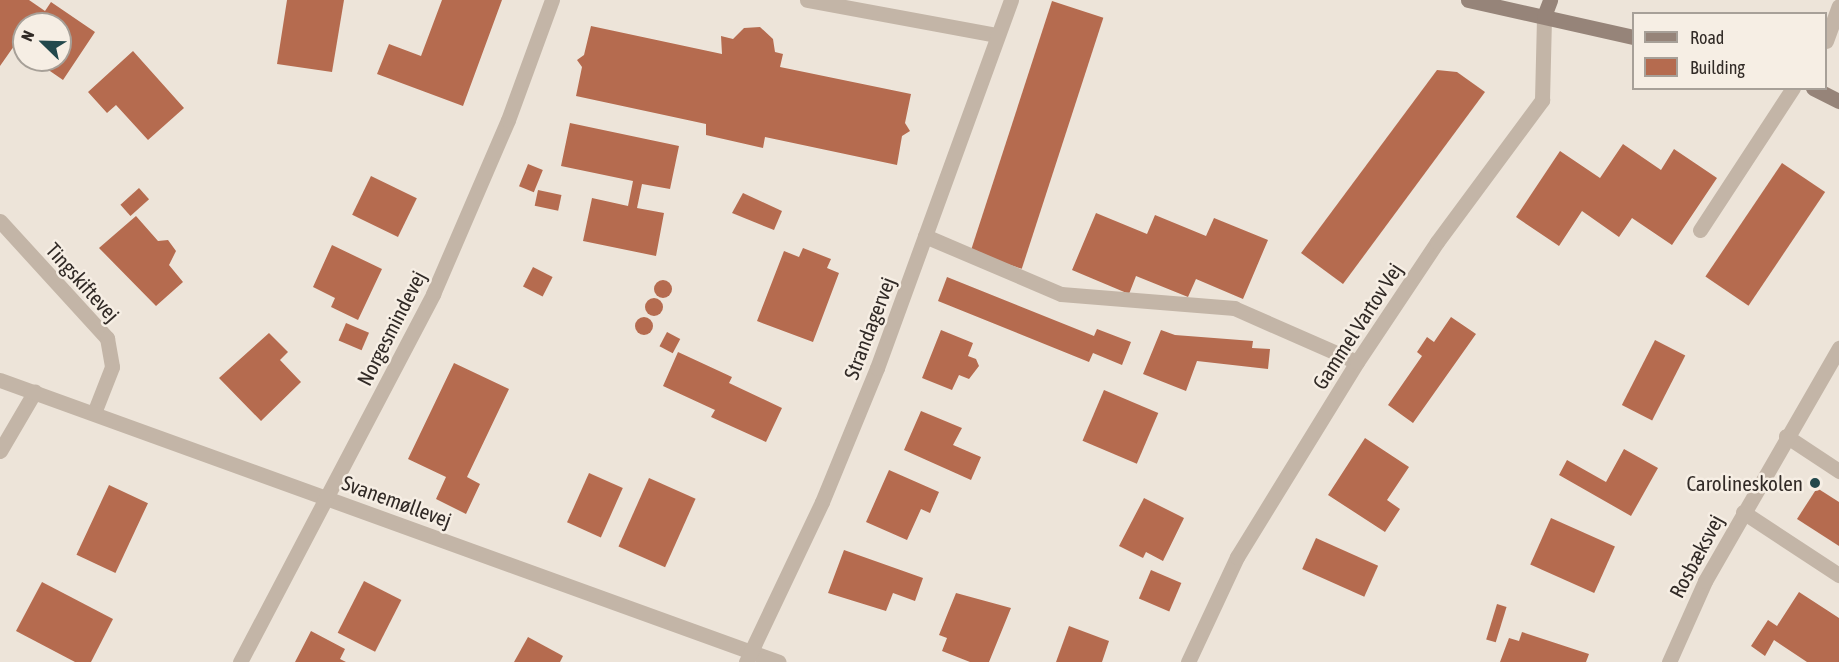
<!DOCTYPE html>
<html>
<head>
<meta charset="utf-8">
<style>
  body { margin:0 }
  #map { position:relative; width:1839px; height:662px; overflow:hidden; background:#ede4d9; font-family:"Asap Condensed",sans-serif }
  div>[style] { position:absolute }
  .building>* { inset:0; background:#b56b4f; transform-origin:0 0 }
  .round { border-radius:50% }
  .lane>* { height:15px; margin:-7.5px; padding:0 7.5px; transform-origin:7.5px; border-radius:7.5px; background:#c3b5a7 }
  .street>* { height:15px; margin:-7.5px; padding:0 7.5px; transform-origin:7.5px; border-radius:7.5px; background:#c3b5a7 }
  .secondary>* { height:15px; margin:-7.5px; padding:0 7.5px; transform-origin:7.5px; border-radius:7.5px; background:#968479 }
  .dots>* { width:16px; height:16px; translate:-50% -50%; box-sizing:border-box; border:3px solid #f6eee4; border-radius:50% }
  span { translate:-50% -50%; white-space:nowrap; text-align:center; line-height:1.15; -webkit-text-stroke:5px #f6eee4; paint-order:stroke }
  .street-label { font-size:21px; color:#312a26 }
  .poi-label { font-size:21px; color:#312a26 }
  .right { translate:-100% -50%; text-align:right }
  .legend { position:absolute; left:1632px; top:12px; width:195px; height:78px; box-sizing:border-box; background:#f6eee4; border:2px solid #a7a098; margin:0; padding:8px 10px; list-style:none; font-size:18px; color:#312a26 }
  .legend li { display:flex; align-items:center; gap:12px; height:30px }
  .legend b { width:30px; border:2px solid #a7a098 }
  .north { position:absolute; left:12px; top:12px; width:60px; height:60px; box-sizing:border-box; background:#f6eee4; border:2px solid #a7a098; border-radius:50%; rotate:293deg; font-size:16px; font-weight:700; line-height:24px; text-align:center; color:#312a26 }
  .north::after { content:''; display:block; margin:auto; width:21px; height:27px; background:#22484c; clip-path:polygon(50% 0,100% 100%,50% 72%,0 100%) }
</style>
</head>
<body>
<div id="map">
  <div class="building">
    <div style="clip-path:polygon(0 0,29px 0,45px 11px,51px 2px,95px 32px,63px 80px,34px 60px,60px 60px,60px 24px,24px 24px,24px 53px,14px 46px,0 66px)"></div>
    <div style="clip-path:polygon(287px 0,344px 0,332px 72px,277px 64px)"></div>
    <div style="clip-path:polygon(442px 0,502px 0,463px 106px,377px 74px,389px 44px,421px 56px)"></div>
    <div style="left:1052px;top:1px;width:54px;height:264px;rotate:18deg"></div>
    <div style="clip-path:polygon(591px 26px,722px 54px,721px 36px,733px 39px,744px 28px,760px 27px,773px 39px,775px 52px,783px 54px,780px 67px,911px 94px,905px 123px,910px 131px,902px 136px,897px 165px,765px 137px,763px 148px,706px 135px,706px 124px,576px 96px,582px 67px,577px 60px,584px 55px)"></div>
    <div style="clip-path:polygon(133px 51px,184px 108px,148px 140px,116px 105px,107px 113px,88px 92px)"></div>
    <div style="clip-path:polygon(1437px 70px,1457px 72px,1485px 92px,1343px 284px,1301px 253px)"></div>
    <div style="clip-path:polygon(570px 123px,679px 146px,670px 189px,642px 184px,637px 208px,664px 213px,656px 256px,583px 241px,592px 198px,628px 206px,633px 181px,561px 166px)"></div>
    <div style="clip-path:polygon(1623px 144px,1661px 170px,1674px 149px,1717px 178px,1672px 245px,1632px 218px,1619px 237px,1582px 211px,1559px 246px,1516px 217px,1560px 151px,1600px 178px)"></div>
    <div style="left:1782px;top:163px;width:52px;height:137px;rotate:34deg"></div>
    <div style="left:528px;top:164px;width:16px;height:24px;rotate:22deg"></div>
    <div style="left:371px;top:176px;width:51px;height:43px;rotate:26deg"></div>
    <div style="left:139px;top:188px;width:15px;height:25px;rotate:48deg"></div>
    <div style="left:538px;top:190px;width:24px;height:16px;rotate:12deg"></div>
    <div style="clip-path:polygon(743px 193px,782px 211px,774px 230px,732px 213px)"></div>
    <div style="clip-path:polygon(1096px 213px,1147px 234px,1155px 215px,1206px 236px,1214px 218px,1268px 240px,1243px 299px,1196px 279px,1188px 297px,1136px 276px,1129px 294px,1072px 270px)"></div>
    <div style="clip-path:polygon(136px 216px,158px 241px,168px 240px,176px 251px,169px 265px,183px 282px,156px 306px,99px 248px)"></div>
    <div style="clip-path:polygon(332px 245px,382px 269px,358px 320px,331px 307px,335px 298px,313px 287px)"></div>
    <div style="clip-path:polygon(803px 248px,831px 259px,827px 268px,839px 273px,813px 342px,757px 321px,784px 251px,799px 257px)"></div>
    <div style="left:533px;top:267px;width:22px;height:22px;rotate:27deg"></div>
    <div style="clip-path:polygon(947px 277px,1094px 336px,1097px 329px,1131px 342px,1122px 365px,1093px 353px,1089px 362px,938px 301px)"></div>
    <div class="round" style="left:654px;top:280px;width:18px;height:18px"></div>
    <div class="round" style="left:645px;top:298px;width:18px;height:18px"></div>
    <div class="round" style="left:635px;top:317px;width:18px;height:18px"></div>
    <div style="clip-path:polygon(1451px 317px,1476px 334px,1413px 423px,1388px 405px,1422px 356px,1417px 352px,1427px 337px,1434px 342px)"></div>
    <div style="left:346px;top:323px;width:25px;height:19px;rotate:23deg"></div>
    <div style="clip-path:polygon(941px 330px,973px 343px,968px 356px,976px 359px,979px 366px,969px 379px,959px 375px,952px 390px,922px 378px)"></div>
    <div style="clip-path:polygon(1161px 330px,1175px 335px,1253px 341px,1252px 348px,1270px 349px,1268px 369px,1197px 361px,1186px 391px,1143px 374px)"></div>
    <div style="left:667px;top:332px;width:15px;height:16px;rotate:28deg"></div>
    <div style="clip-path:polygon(269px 333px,288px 352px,280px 360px,301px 382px,261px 421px,219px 378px)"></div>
    <div style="left:1655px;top:340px;width:34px;height:73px;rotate:27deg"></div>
    <div style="clip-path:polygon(678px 352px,732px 377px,729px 383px,782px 408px,766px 442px,711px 417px,715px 410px,663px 386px)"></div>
    <div style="clip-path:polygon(454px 363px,509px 389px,467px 477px,480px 484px,466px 514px,436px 499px,446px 477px,408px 459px)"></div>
    <div style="left:1104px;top:390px;width:59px;height:55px;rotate:23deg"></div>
    <div style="clip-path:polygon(921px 411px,962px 428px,953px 445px,981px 457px,971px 480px,904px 450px)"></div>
    <div style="clip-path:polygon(1365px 438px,1409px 467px,1387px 500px,1400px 509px,1385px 532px,1328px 495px)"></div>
    <div style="clip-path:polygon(1624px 449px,1658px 468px,1631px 516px,1559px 475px,1567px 460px,1606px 482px)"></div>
    <div style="clip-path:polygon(889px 470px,939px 492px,930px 513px,921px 509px,907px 540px,866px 522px)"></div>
    <div style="left:589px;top:473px;width:37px;height:54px;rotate:24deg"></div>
    <div style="left:649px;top:478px;width:51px;height:75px;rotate:24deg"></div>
    <div style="left:109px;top:485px;width:43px;height:77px;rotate:25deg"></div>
    <div style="clip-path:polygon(1817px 488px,1839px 502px,1839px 546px,1797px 519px)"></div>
    <div style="clip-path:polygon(1144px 498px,1184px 518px,1163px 561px,1146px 552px,1143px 558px,1119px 546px)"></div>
    <div style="left:1551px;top:518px;width:70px;height:51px;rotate:24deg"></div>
    <div style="left:1316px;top:538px;width:68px;height:34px;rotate:24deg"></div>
    <div style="clip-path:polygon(844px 550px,923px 578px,915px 601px,893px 593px,886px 611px,828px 593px)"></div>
    <div style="left:1151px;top:570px;width:33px;height:31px;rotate:23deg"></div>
    <div style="left:364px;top:581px;width:42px;height:58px;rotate:27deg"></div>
    <div style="clip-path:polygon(42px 582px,113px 619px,91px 662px,75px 662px,16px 631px)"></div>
    <div style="clip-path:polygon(1799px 592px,1839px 618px,1839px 662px,1807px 662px,1774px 640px,1765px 656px,1751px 646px,1768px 620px,1777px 626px)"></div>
    <div style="clip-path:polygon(956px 593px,1011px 608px,989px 662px,970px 662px,942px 651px,947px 638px,939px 635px)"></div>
    <div style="left:1497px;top:604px;width:10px;height:37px;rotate:17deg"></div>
    <div style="clip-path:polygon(1069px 626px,1109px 641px,1102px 662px,1056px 662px)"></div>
    <div style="clip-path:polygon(311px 631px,345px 649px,340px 659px,346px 662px,295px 662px)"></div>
    <div style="clip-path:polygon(1522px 632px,1589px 654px,1586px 662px,1500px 662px,1509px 638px,1519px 641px)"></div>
    <div style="clip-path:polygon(528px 637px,563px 656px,560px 662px,514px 662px)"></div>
  </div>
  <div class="lane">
    <div style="left:807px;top:0;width:192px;rotate:10.5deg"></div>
    <div style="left:1700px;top:230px;width:170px;rotate:-56.8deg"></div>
    <div style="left:925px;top:236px;width:148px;rotate:23.1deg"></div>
    <div style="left:1061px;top:294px;width:174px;rotate:4.6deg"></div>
    <div style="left:1234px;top:308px;width:134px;rotate:23.7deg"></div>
    <div style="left:1786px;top:436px;width:64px;rotate:33.4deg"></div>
    <div style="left:0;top:451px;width:69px;rotate:-59.7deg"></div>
    <div style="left:1743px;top:512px;width:115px;rotate:33.3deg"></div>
  </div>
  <div class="street">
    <div style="left:1826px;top:41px;width:37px;rotate:-70deg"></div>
    <div style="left:0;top:221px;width:159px;rotate:47.6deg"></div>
    <div style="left:107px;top:338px;width:29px;rotate:80deg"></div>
    <div style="left:112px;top:367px;width:49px;rotate:111.4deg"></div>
    <div style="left:0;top:380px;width:828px;rotate:19.9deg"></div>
    <div style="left:240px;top:662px;width:416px;rotate:-62.3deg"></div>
    <div style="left:433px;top:294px;width:189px;rotate:-66.7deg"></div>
    <div style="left:508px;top:120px;width:128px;rotate:-69.9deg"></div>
    <div style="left:746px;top:662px;width:177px;rotate:-64.6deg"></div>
    <div style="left:822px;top:502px;width:145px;rotate:-67.7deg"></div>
    <div style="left:877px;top:368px;width:392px;rotate:-70deg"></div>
    <div style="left:1188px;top:662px;width:116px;rotate:-65deg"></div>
    <div style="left:1237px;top:557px;width:229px;rotate:-58.4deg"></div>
    <div style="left:1357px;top:362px;width:144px;rotate:-56.3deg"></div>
    <div style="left:1437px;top:242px;width:177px;rotate:-53.5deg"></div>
    <div style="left:1542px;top:100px;width:84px;rotate:-88.6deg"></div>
    <div style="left:1669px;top:662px;width:89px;rotate:-66deg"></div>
    <div style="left:1705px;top:581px;width:269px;rotate:-60.1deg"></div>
  </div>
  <div class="secondary">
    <div style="left:1468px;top:0;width:170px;rotate:12.6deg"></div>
    <div style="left:1544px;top:16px;width:17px;rotate:-69deg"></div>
    <div style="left:1813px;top:88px;width:29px;rotate:27deg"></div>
  </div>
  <div class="dots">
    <div style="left:1815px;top:483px;background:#22484c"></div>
  </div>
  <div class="street-label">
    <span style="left:83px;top:282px;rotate:48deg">Tingskiftevej</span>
    <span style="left:1357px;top:326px;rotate:-57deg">Gammel Vartov Vej</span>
    <span style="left:391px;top:328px;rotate:-63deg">Norgesmindevej</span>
    <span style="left:869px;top:328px;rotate:-69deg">Strandagervej</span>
    <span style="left:397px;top:501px;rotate:20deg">Svanemøllevej</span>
    <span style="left:1696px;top:556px;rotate:-62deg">Rosbæksvej</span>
  </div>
  <div class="poi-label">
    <span class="right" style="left:1803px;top:483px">Carolineskolen</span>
  </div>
  <ul class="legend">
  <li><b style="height:8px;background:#968479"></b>Road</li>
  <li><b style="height:16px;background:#b56b4f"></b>Building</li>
  </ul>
  <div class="north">N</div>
</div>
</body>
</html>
